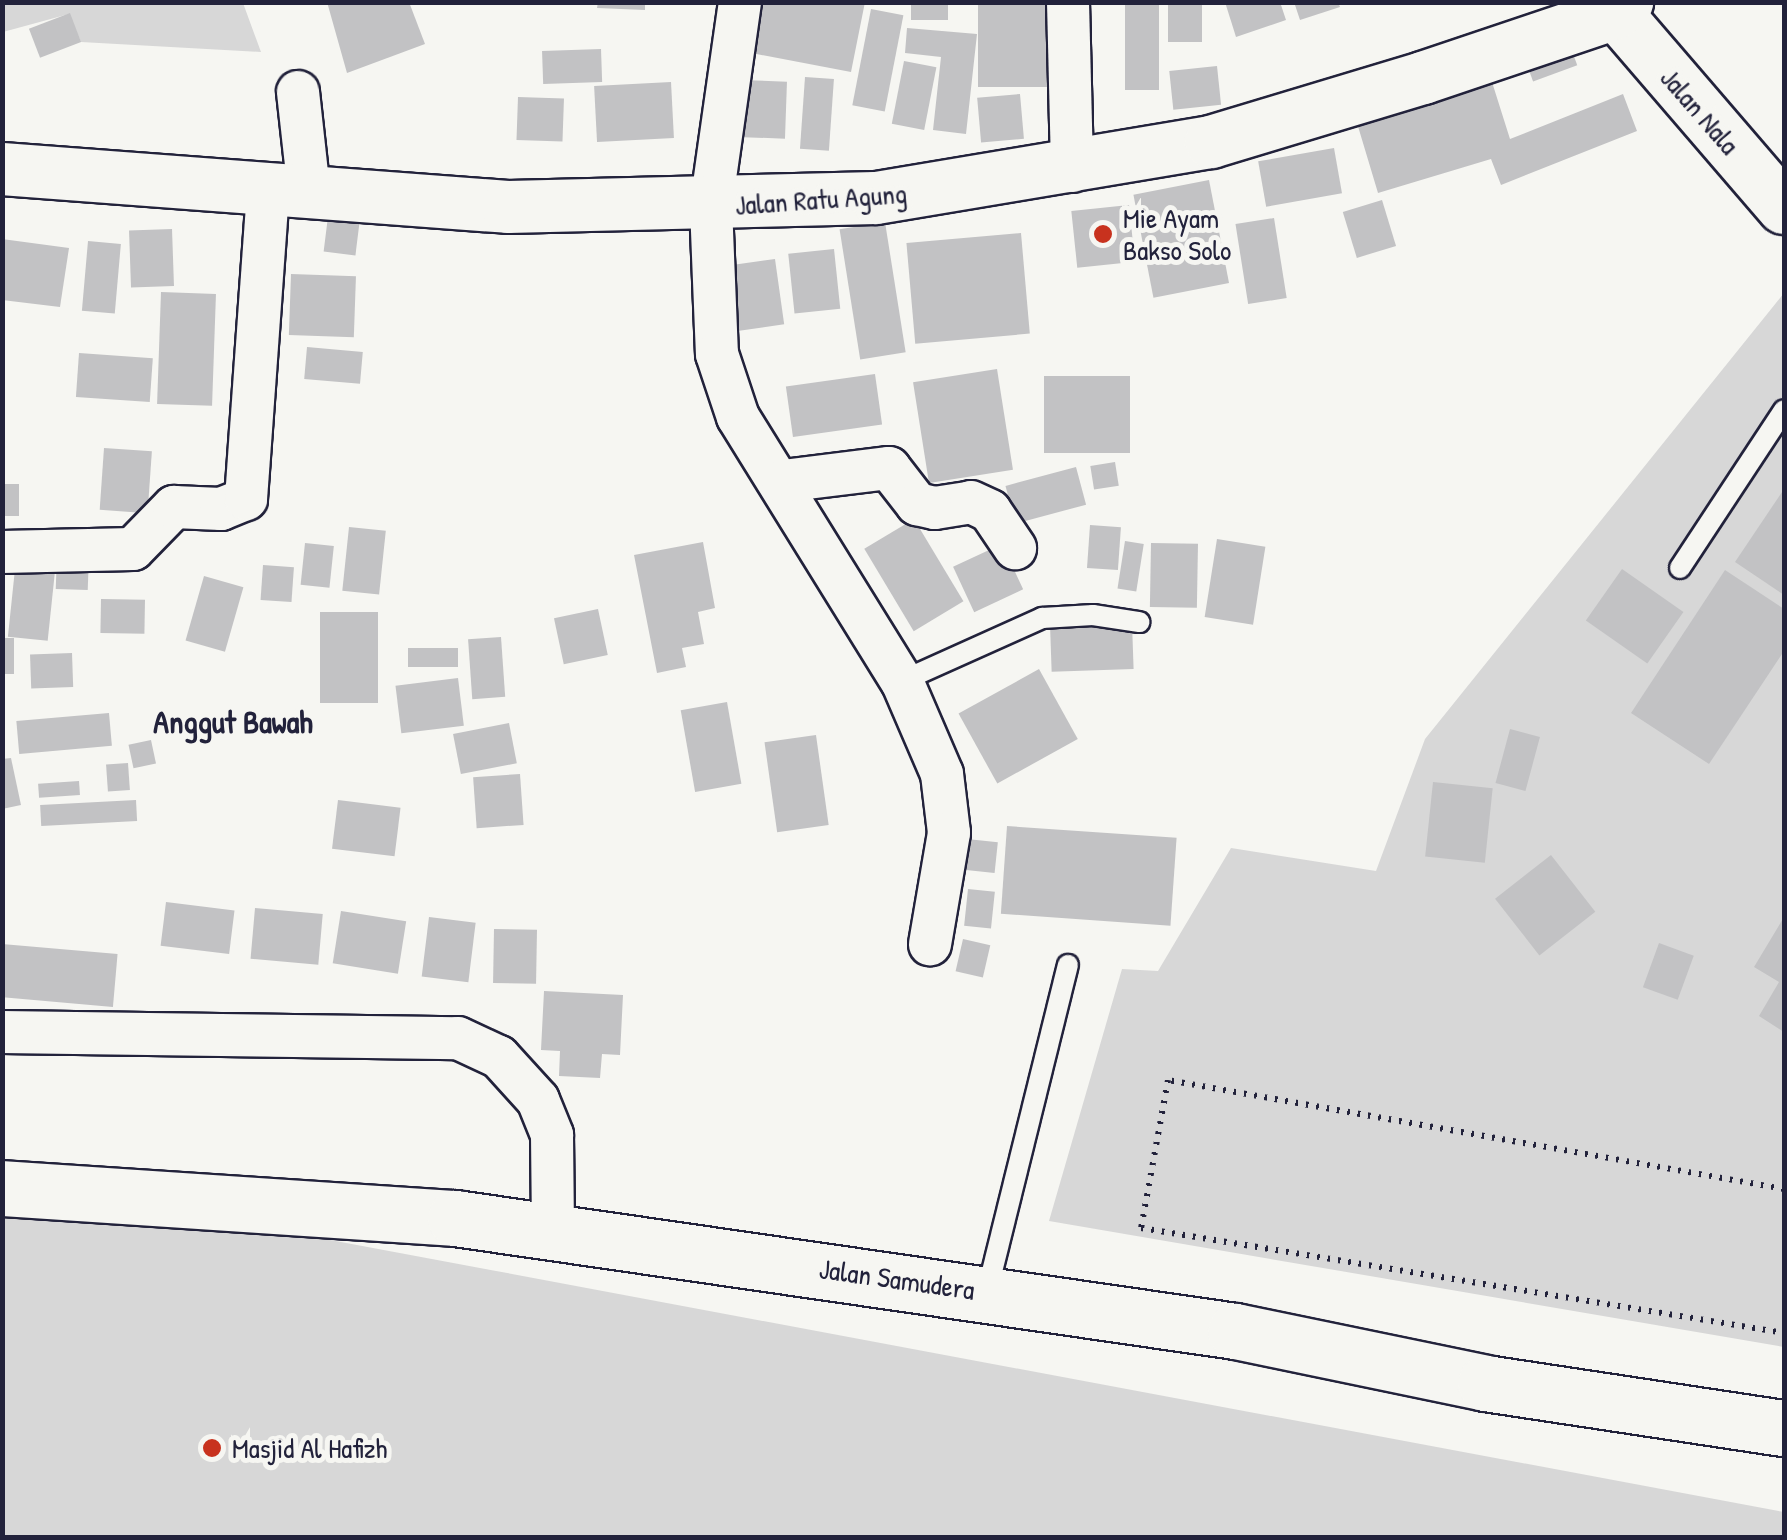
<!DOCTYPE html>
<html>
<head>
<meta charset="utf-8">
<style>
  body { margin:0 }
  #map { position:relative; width:1787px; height:1540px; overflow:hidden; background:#f6f6f2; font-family:"Patrick Hand",sans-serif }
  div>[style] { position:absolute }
  .green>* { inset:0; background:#d7d7d7 }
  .building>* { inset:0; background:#c2c2c4; transform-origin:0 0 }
  .path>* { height:6px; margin-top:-3px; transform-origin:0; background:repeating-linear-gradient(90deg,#22223b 0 2.5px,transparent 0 10.5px) }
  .roads { filter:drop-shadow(2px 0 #22223b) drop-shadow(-2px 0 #22223b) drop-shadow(0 2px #22223b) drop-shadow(0 -2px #22223b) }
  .service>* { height:20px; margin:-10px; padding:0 10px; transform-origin:10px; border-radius:10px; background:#f6f6f2 }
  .minor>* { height:42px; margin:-21px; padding:0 21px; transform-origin:21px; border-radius:21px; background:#f6f6f2 }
  .tertiary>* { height:52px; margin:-26px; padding:0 26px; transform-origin:26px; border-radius:26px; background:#f6f6f2 }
  .primary>* { height:55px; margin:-27.5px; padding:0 27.5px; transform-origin:27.5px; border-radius:27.5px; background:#f6f6f2 }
  .dots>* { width:28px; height:28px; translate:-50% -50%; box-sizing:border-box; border:5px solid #f6f6f2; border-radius:50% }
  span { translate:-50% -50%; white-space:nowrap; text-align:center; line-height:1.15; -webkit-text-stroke:10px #f6f6f2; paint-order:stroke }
  .street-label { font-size:28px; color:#22223b }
  .poi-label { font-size:28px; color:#22223b }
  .left { translate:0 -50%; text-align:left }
  .quarter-label { font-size:32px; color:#22223b; font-weight:700 }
  .frame { position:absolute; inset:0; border:5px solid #22223b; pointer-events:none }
</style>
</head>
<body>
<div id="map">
  <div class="green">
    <div style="clip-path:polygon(2px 3px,243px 3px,261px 52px,81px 42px,69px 14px,3px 32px)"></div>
    <div style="clip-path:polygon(1784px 293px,1784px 1347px,1049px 1221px,1122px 969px,1158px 971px,1231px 848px,1376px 871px,1425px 739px)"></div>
    <div style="clip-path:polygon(15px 1181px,1784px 1512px,1784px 1537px,3px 1537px,2px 1189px)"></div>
  </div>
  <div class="building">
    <div style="clip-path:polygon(327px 2px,409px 2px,425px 44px,347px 73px)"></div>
    <div style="clip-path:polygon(598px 2px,645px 2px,645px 10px,597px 8px)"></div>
    <div style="clip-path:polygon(762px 2px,865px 2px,851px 72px,751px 53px)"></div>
    <div style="left:911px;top:2px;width:37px;height:18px"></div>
    <div style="left:978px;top:2px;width:80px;height:85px"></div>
    <div style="left:1125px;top:2px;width:34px;height:88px"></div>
    <div style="left:1168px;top:2px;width:34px;height:40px"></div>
    <div style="clip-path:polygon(1225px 2px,1280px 2px,1286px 20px,1236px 37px)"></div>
    <div style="clip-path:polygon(1294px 2px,1338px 2px,1340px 7px,1300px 20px)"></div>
    <div style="left:871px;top:9px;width:33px;height:98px;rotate:11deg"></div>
    <div style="left:70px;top:13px;width:31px;height:44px;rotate:69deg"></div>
    <div style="clip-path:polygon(907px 28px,977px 34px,966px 134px,933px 130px,941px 57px,905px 53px)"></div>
    <div style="left:1568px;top:40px;width:27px;height:47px;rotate:70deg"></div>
    <div style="left:601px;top:49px;width:33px;height:59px;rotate:88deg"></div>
    <div style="left:904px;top:61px;width:33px;height:64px;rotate:11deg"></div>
    <div style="left:1217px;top:66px;width:39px;height:48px;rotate:84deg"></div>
    <div style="left:805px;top:77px;width:29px;height:72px;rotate:4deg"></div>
    <div style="left:739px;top:80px;width:48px;height:57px;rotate:2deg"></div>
    <div style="left:671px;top:82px;width:56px;height:77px;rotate:87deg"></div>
    <div style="clip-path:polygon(1492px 82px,1510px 139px,1623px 94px,1637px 131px,1501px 185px,1491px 159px,1378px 193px,1357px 123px)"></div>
    <div style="left:1020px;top:94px;width:45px;height:43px;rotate:85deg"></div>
    <div style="left:518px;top:97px;width:46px;height:43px;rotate:2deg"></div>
    <div style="left:1334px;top:148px;width:46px;height:77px;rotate:80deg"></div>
    <div style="left:1209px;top:180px;width:105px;height:77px;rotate:79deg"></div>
    <div style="left:330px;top:200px;width:32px;height:52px;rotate:7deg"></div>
    <div style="left:1382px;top:200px;width:48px;height:41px;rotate:73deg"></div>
    <div style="left:1129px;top:205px;width:57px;height:58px;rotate:84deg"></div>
    <div style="left:1274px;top:218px;width:81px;height:39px;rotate:81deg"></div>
    <div style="left:885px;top:222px;width:132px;height:46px;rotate:81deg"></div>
    <div style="left:172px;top:229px;width:57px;height:43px;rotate:88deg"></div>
    <div style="left:1021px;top:233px;width:101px;height:115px;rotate:85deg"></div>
    <div style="clip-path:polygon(2px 239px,69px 248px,60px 307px,2px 300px)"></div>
    <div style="left:88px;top:241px;width:33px;height:70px;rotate:5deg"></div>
    <div style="left:834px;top:249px;width:60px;height:46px;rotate:84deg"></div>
    <div style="left:775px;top:259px;width:66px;height:47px;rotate:82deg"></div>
    <div style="left:291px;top:274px;width:65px;height:61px;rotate:2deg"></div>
    <div style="left:161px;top:292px;width:55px;height:112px;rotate:2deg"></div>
    <div style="left:307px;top:347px;width:56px;height:32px;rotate:5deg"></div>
    <div style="left:79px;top:353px;width:74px;height:44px;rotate:4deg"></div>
    <div style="left:997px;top:369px;width:102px;height:85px;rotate:81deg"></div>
    <div style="left:875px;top:374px;width:51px;height:90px;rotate:82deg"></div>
    <div style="left:1044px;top:376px;width:86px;height:77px"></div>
    <div style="left:104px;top:448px;width:48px;height:62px;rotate:4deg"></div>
    <div style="left:1115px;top:462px;width:24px;height:25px;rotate:81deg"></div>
    <div style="left:1076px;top:467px;width:39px;height:73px;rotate:75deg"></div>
    <div style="left:2px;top:484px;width:17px;height:32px"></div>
    <div style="clip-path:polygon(1784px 489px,1784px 595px,1735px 562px)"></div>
    <div style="left:914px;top:519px;width:96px;height:58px;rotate:59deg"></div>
    <div style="left:1090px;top:525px;width:31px;height:43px;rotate:4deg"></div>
    <div style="left:349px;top:527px;width:37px;height:64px;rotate:6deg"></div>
    <div style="left:1217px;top:539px;width:49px;height:79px;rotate:9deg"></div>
    <div style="left:1125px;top:541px;width:19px;height:48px;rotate:9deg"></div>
    <div style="clip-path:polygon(703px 542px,715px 608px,698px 612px,704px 644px,682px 648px,686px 667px,657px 673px,634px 555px)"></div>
    <div style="left:305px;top:543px;width:29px;height:42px;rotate:6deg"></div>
    <div style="left:1151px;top:543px;width:47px;height:64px;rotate:1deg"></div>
    <div style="left:1002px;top:544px;width:50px;height:54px;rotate:65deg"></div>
    <div style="left:57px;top:553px;width:32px;height:36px;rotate:2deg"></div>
    <div style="left:263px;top:565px;width:31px;height:35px;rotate:4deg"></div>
    <div style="left:15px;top:569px;width:40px;height:68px;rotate:6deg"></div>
    <div style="left:1622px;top:569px;width:75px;height:63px;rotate:35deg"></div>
    <div style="clip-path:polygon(1725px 570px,1784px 609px,1784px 651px,1709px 764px,1631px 713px)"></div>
    <div style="left:204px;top:576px;width:41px;height:67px;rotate:16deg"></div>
    <div style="left:101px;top:599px;width:44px;height:34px;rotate:1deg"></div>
    <div style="left:598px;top:609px;width:47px;height:45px;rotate:78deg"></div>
    <div style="left:320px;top:612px;width:58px;height:91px"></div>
    <div style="left:1132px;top:623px;width:46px;height:82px;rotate:88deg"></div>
    <div style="left:501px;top:637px;width:60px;height:33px;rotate:86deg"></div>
    <div style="left:2px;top:638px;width:12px;height:36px"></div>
    <div style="left:408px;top:648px;width:50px;height:19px"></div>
    <div style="left:72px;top:653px;width:34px;height:42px;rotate:88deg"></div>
    <div style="left:1039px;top:669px;width:80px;height:92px;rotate:61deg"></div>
    <div style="left:458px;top:678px;width:48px;height:63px;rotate:83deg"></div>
    <div style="left:727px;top:702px;width:83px;height:47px;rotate:80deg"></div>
    <div style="left:109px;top:713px;width:33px;height:93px;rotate:85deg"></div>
    <div style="left:509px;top:723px;width:41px;height:57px;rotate:79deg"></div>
    <div style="left:1510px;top:729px;width:31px;height:56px;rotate:15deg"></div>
    <div style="left:816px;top:735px;width:91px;height:52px;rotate:82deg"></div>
    <div style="left:151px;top:740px;width:24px;height:23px;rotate:78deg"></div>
    <div style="clip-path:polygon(11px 758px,21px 805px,2px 809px,2px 759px)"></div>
    <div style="left:128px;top:763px;width:27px;height:22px;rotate:86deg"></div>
    <div style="left:520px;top:774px;width:51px;height:47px;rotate:86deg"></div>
    <div style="left:79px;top:781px;width:14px;height:41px;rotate:86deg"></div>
    <div style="left:1433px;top:782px;width:60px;height:75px;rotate:6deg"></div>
    <div style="left:136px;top:800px;width:21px;height:96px;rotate:87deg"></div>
    <div style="left:338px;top:800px;width:63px;height:49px;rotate:7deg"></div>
    <div style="left:1007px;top:826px;width:170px;height:88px;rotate:4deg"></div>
    <div style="left:967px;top:839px;width:31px;height:31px;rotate:6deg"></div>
    <div style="left:1551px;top:855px;width:72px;height:71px;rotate:52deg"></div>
    <div style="left:968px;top:889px;width:27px;height:37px;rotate:6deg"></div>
    <div style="left:166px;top:902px;width:69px;height:44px;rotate:7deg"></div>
    <div style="left:255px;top:908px;width:68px;height:51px;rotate:5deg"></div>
    <div style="left:341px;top:911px;width:66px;height:53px;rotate:9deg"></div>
    <div style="left:429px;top:917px;width:47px;height:60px;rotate:7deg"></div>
    <div style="clip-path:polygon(1784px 917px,1784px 1032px,1759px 1016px,1779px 982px,1754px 967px)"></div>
    <div style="left:494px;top:929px;width:43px;height:54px;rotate:1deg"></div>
    <div style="left:963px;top:939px;width:28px;height:33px;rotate:13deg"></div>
    <div style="left:1659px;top:943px;width:37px;height:47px;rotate:20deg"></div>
    <div style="left:2px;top:944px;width:116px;height:53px;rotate:5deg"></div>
    <div style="clip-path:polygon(544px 991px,623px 995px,620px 1055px,602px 1054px,600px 1078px,559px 1076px,560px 1051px,541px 1050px)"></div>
  </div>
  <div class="path">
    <div style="left:1784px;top:1189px;width:626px;rotate:-169.97deg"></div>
    <div style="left:1168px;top:1080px;width:150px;rotate:100.3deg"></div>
    <div style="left:1141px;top:1228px;width:652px;rotate:9.27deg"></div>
  </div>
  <div class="roads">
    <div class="service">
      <div style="left:1680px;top:568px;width:189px;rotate:-56.6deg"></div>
      <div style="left:902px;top:681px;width:154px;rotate:-24.2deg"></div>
      <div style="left:1042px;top:618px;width:51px;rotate:-3.4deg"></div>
      <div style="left:1093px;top:615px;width:47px;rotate:8.7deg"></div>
      <div style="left:987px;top:1292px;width:337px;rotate:-76.1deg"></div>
    </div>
    <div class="minor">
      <div style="left:740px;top:2px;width:206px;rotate:98.1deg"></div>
      <div style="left:711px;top:206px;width:148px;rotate:87.7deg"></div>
      <div style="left:717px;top:354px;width:66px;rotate:71.6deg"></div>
      <div style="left:738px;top:417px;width:311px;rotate:58.2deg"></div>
      <div style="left:902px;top:681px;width:101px;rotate:66.7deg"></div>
      <div style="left:942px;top:774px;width:59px;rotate:83.2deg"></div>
      <div style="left:949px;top:833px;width:113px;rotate:99.7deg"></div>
      <div style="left:1068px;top:2px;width:169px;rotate:88.6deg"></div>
      <div style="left:298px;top:92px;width:101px;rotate:83.7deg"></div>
      <div style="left:783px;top:481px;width:107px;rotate:-7deg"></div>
      <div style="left:889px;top:468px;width:46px;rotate:52.1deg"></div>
      <div style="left:917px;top:504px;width:18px;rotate:13deg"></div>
      <div style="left:935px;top:508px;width:36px;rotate:-9deg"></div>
      <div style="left:971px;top:502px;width:21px;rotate:25deg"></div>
      <div style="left:990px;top:511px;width:45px;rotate:56deg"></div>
      <div style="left:2px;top:552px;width:131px;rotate:-1.3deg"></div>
      <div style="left:133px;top:549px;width:59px;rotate:-45.7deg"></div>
      <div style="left:174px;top:507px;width:47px;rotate:2.4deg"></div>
      <div style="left:221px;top:509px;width:27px;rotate:-22deg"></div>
      <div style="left:246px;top:499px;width:310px;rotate:-85.9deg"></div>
      <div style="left:2px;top:1032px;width:456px;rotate:0.8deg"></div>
      <div style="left:458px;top:1038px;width:45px;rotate:24.9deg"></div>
      <div style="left:499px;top:1057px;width:58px;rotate:47.8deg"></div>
      <div style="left:538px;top:1100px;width:38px;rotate:68deg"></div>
      <div style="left:552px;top:1135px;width:97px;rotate:89.4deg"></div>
    </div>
    <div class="tertiary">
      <div style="left:1616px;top:13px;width:257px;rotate:49.3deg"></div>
      <div style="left:2px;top:169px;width:507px;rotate:4.29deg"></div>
      <div style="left:508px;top:207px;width:368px;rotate:-1.4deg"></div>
      <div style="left:876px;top:198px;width:340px;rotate:-9.5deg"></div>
      <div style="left:1211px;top:142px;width:221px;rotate:-16.8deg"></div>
      <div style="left:1423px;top:78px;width:204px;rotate:-18.6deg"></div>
      <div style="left:1616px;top:13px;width:16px;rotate:-45deg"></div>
    </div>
    <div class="primary">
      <div style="left:2px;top:1188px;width:454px;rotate:3.8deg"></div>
      <div style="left:455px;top:1218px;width:788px;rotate:8.24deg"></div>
      <div style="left:1235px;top:1331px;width:255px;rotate:11.7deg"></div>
      <div style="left:1485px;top:1383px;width:302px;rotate:8.6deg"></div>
    </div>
  </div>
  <div class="dots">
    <div style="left:1103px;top:234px;background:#c8321e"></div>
    <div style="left:212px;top:1448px;background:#c8321e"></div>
  </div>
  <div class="street-label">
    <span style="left:1700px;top:111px;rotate:49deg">Jalan Nala</span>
    <span style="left:821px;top:199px;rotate:-4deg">Jalan Ratu Agung</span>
    <span style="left:897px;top:1279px;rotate:8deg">Jalan Samudera</span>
  </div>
  <div class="poi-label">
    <span class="left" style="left:1123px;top:234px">Mie Ayam<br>Bakso Solo</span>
    <span class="left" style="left:232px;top:1448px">Masjid Al Hafizh</span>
  </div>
  <div class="quarter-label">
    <span style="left:233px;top:722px">Anggut Bawah</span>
  </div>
  <div class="frame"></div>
</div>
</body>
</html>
